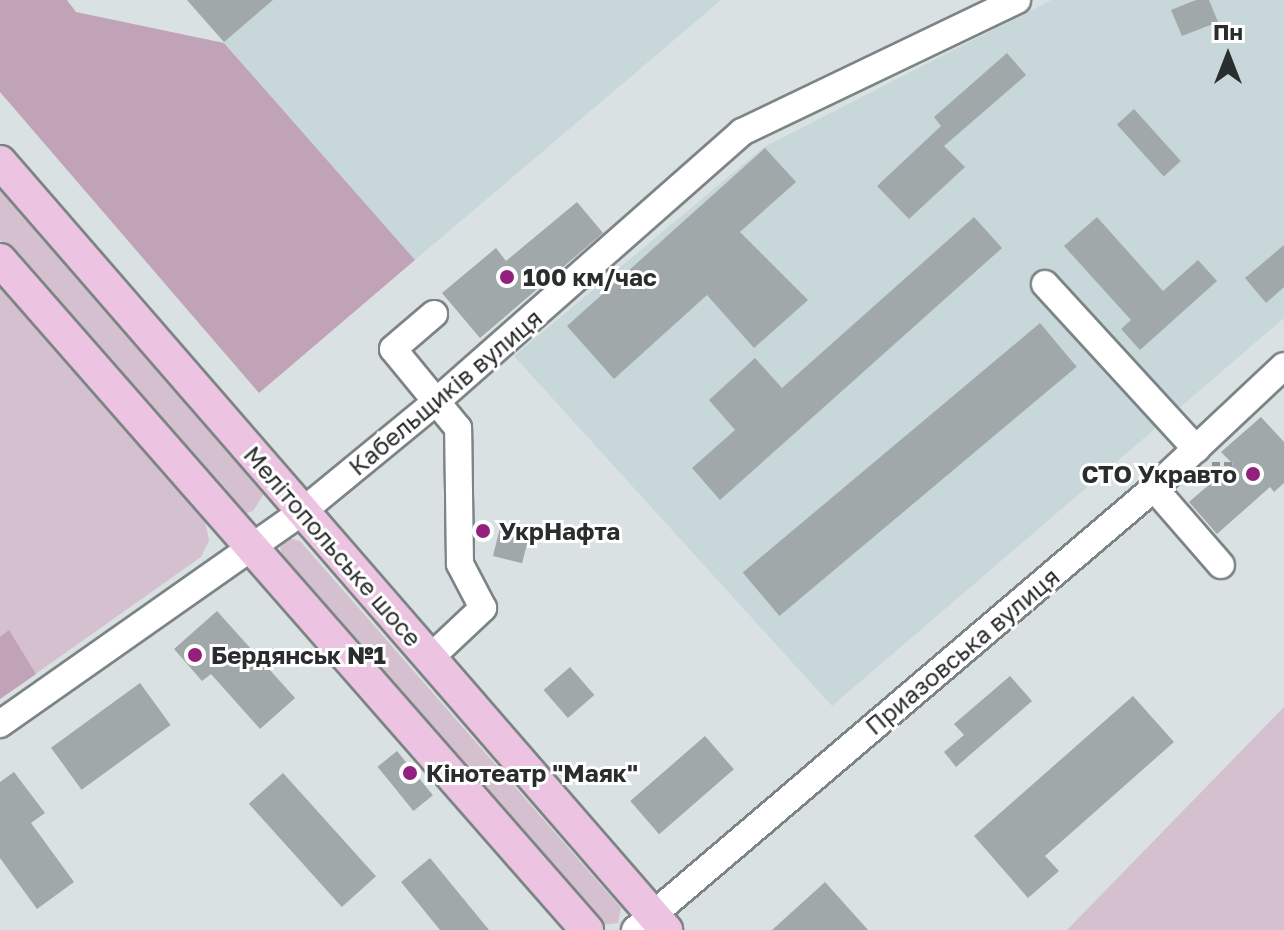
<!DOCTYPE html>
<html>
<head>
<meta charset="utf-8">
<style>
  body { margin:0 }
  #map { position:relative; width:1284px; height:930px; overflow:hidden; background:#dae1e2; font-family:"Golos Text",sans-serif }
  div>[style] { position:absolute }
  .built>* { inset:0; background:#c7d7da }
  .green>* { inset:0; background:#d4c0ce }
  .forest>* { inset:0; background:#c0a3b6 }
  .building>* { inset:0; background:#a1a8a9; transform-origin:0 0 }
  .path>* { height:4px; margin-top:-2px; transform-origin:0; background:repeating-linear-gradient(90deg,#8e9394 0 8px,transparent 0 12px) }
  .roads { filter:drop-shadow(2px 0 #7d8485) drop-shadow(-2px 0 #7d8485) drop-shadow(0 2px #7d8485) drop-shadow(0 -2px #7d8485) }
  .minor>* { height:26px; margin:-13px; padding:0 13px; transform-origin:13px; border-radius:13px; background:#fff }
  .major>* { height:32px; margin:-16px; padding:0 16px; transform-origin:16px; border-radius:16px; background:#ecc4e1 }
  .dots>* { width:22px; height:22px; translate:-50% -50%; box-sizing:border-box; border:4px solid #fff; border-radius:50% }
  span { translate:-50% -50%; white-space:nowrap; text-align:center; line-height:1.15; -webkit-text-stroke:6px #fff; paint-order:stroke }
  .poi-label { font-size:24px; color:#2a2d2d; font-weight:700 }
  .left { translate:0 -50%; text-align:left }
  .right { translate:-100% -50%; text-align:right }
  .street-label { font-size:24px; color:#2a2d2d }
  .north { position:absolute; left:1188px; top:16px; width:80px; height:80px; -webkit-text-stroke:6px #fff; paint-order:stroke; rotate:0deg; font-size:22px; font-weight:700; line-height:32px; text-align:center; color:#2a2d2d }
  .north::after { content:''; display:block; margin:auto; width:28px; height:36px; background:#2a2d2d; clip-path:polygon(50% 0,100% 100%,50% 72%,0 100%) }
</style>
</head>
<body>
<div id="map">
  <div class="built">
    <div style="clip-path:polygon(187px 0,721px 0,415px 260px)"></div>
    <div style="clip-path:polygon(1051px 0,1284px 0,1284px 318px,832px 706px,514px 356px,764px 147px)"></div>
  </div>
  <div class="green">
    <div style="clip-path:polygon(0 183px,267px 489px,253px 511px,239px 515px,0 240px)"></div>
    <div style="clip-path:polygon(0 286px,205px 522px,209px 540px,201px 557px,0 699px)"></div>
    <div style="clip-path:polygon(288px 538px,300px 541px,621px 908px,618px 923px,601px 925px,282px 556px,280px 546px)"></div>
    <div style="clip-path:polygon(1284px 707px,1284px 930px,1067px 930px)"></div>
  </div>
  <div class="forest">
    <div style="clip-path:polygon(0 0,67px 0,76px 12px,224px 43px,415px 260px,259px 393px,0 92px)"></div>
    <div style="clip-path:polygon(9px 630px,36px 674px,0 699px,0 637px)"></div>
  </div>
  <div class="building">
    <div style="clip-path:polygon(187px 0,273px 0,224px 42px)"></div>
    <div style="clip-path:polygon(1196px 0,1209px 0,1218px 22px,1182px 36px,1171px 10px)"></div>
    <div style="clip-path:polygon(1007px 53px,1026px 75px,944px 146px,965px 167px,909px 219px,877px 186px,941px 126px,934px 117px)"></div>
    <div style="left:1134px;top:109px;width:70px;height:23px;rotate:48deg"></div>
    <div style="clip-path:polygon(765px 148px,796px 182px,740px 232px,808px 300px,754px 348px,707px 295px,614px 379px,567px 326px)"></div>
    <div style="clip-path:polygon(577px 202px,603px 233px,480px 338px,442px 293px,496px 248px,506px 261px)"></div>
    <div style="clip-path:polygon(974px 217px,1002px 248px,720px 500px,692px 468px,735px 430px,709px 400px,755px 358px,782px 388px)"></div>
    <div style="clip-path:polygon(1097px 217px,1163px 291px,1198px 260px,1217px 281px,1140px 350px,1121px 329px,1131px 320px,1064px 246px)"></div>
    <div style="clip-path:polygon(1284px 245px,1284px 287px,1266px 303px,1245px 278px)"></div>
    <div style="left:1040px;top:323px;width:57px;height:388px;rotate:50deg"></div>
    <div style="clip-path:polygon(1261px 417px,1284px 442px,1284px 483px,1274px 492px,1270px 487px,1217px 534px,1189px 502px,1233px 464px,1221px 452px)"></div>
    <div style="left:501px;top:524px;width:30px;height:33px;rotate:14deg"></div>
    <div style="clip-path:polygon(217px 611px,295px 698px,260px 729px,211px 674px,202px 681px,174px 649px)"></div>
    <div style="left:570px;top:667px;width:37px;height:35px;rotate:49deg"></div>
    <div style="clip-path:polygon(1010px 676px,1032px 701px,956px 767px,944px 752px,964px 735px,954px 724px)"></div>
    <div style="left:140px;top:683px;width:52px;height:110px;rotate:54deg"></div>
    <div style="clip-path:polygon(1133px 696px,1174px 742px,1045px 856px,1059px 871px,1028px 898px,974px 836px)"></div>
    <div style="left:705px;top:736px;width:44px;height:99px;rotate:49deg"></div>
    <div style="left:397px;top:751px;width:57px;height:25px;rotate:51deg"></div>
    <div style="clip-path:polygon(14px 772px,45px 813px,31px 823px,74px 882px,37px 909px,0 858px,0 782px)"></div>
    <div style="left:283px;top:773px;width:139px;height:46px;rotate:48deg"></div>
    <div style="clip-path:polygon(430px 858px,489px 930px,440px 930px,401px 882px)"></div>
    <div style="clip-path:polygon(825px 882px,868px 930px,772px 930px)"></div>
  </div>
  <div class="path">
    <div style="left:1212px;top:464px;width:21px"></div>
  </div>
  <div class="roads">
    <div class="minor">
      <div style="left:1045px;top:284px;width:224px;rotate:47.5deg"></div>
      <div style="left:1154px;top:488px;width:102px;rotate:49deg"></div>
      <div style="left:430px;top:658px;width:73px;rotate:-43.3deg"></div>
      <div style="left:483px;top:608px;width:50px;rotate:-117.6deg"></div>
      <div style="left:460px;top:564px;width:136px;rotate:-90.8deg"></div>
      <div style="left:458px;top:428px;width:102px;rotate:-129.4deg"></div>
      <div style="left:393px;top:349px;width:54px;rotate:-40.5deg"></div>
      <div style="left:0;top:724px;width:370px;rotate:-35.1deg"></div>
      <div style="left:303px;top:511px;width:173px;rotate:-39.4deg"></div>
      <div style="left:437px;top:401px;width:407px;rotate:-41.4deg"></div>
      <div style="left:742px;top:132px;width:305px;rotate:-25.6deg"></div>
      <div style="left:635px;top:930px;width:682px;rotate:-40.42deg"></div>
      <div style="left:1154px;top:488px;width:178px;rotate:-43.2deg"></div>
    </div>
    <div class="major">
      <div style="left:0;top:162px;width:1017px;rotate:49.07deg"></div>
      <div style="left:0;top:260px;width:891px;rotate:48.78deg"></div>
    </div>
  </div>
  <div class="dots">
    <div style="left:507px;top:277px;background:#94207d"></div>
    <div style="left:1253px;top:474px;background:#94207d"></div>
    <div style="left:483px;top:531px;background:#94207d"></div>
    <div style="left:195px;top:655px;background:#94207d"></div>
    <div style="left:410px;top:773px;background:#94207d"></div>
  </div>
  <div class="poi-label">
    <span class="left" style="left:523px;top:277px">100 км/час</span>
    <span class="right" style="left:1237px;top:474px">СТО Укравто</span>
    <span class="left" style="left:499px;top:531px">УкрНафта</span>
    <span class="left" style="left:211px;top:655px">Бердянськ №1</span>
    <span class="left" style="left:426px;top:773px">Кінотеатр "Маяк"</span>
  </div>
  <div class="street-label">
    <span style="left:445px;top:392px;rotate:-40deg">Кабельщиків вулиця</span>
    <span style="left:333px;top:546px;rotate:49deg">Мелітопольське шосе</span>
    <span style="left:962px;top:651px;rotate:-40deg">Приазовська вулиця</span>
  </div>
  <div class="north">Пн</div>
</div>
</body>
</html>
